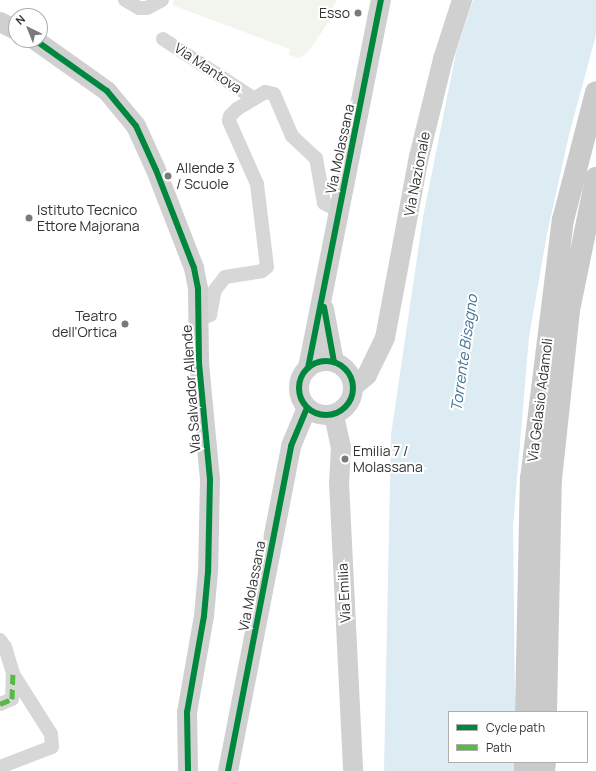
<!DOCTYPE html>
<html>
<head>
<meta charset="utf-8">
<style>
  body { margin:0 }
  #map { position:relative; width:596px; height:771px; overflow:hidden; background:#fff; font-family:Manrope,sans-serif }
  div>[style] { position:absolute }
  .green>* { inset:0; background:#f1f5ed }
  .water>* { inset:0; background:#ddebf3 }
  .street>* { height:14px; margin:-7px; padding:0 7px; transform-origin:7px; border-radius:7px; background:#d7d7d7 }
  .secondary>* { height:20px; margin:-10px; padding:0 10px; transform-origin:10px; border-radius:10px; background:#d0d0d0 }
  .secondary>.ring { margin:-10px; padding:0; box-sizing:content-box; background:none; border:20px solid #d0d0d0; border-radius:50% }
  .primary>* { height:22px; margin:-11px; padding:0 11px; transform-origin:11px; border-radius:11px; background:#cacaca }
  .quiet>* { height:5px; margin-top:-2.5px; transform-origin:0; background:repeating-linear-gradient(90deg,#58b947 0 10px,transparent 0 15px) }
  .cycleway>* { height:6px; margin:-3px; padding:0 3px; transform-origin:3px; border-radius:3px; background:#00873e }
  .cycleway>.ring { margin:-3px; padding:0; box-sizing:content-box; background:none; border:6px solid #00873e; border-radius:50% }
  .dots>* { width:11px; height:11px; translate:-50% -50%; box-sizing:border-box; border:2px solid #fff; border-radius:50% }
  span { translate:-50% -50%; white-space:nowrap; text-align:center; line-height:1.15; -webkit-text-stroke:4px #fff; paint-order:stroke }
  .poi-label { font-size:14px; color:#333 }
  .right { translate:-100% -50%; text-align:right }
  .left { translate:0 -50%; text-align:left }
  .street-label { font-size:14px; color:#333 }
  .water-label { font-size:15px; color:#3f7597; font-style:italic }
  .legend { position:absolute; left:448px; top:711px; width:140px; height:52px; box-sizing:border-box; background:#fff; border:1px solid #adadad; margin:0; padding:5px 7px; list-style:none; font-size:12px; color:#333 }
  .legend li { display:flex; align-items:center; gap:8px; height:20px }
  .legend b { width:20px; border:1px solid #adadad }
  .north { position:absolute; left:8px; top:8px; width:40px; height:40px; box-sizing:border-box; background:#fff; border:1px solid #adadad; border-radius:50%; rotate:317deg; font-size:11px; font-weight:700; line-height:16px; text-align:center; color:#333 }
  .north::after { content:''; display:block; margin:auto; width:14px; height:18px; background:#7a7a7a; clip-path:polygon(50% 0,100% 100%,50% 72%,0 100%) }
</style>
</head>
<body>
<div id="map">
  <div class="green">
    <div style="clip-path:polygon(174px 0,337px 0,329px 14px,332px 17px,308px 52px,299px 58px,289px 55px,290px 49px,172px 5px)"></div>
  </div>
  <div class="water">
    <div style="clip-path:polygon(473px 0,596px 0,596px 35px,569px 135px,547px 234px,529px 337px,513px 526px,515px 712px,449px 712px,449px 762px,514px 762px,514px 771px,384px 771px,391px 435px,423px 217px,456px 53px)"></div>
  </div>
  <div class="street">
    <div style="left:125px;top:0;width:16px;rotate:30deg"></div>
    <div style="left:139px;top:8px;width:8px"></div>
    <div style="left:147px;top:8px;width:17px;rotate:-28deg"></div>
    <div style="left:163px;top:39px;width:108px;rotate:33.2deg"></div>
    <div style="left:198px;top:319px;width:13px;rotate:-18deg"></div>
    <div style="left:210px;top:315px;width:25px;rotate:-79deg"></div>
    <div style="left:215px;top:290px;width:16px;rotate:-52deg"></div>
    <div style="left:225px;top:277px;width:37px;rotate:-9deg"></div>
    <div style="left:262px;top:271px;width:6px;rotate:-39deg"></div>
    <div style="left:267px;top:267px;width:84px;rotate:-96.9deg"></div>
    <div style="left:257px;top:184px;width:69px;rotate:-114deg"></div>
    <div style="left:229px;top:121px;width:5px;rotate:-79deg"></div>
    <div style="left:230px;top:116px;width:10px;rotate:-45deg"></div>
    <div style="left:237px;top:109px;width:33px;rotate:-31deg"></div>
    <div style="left:265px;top:92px;width:9px;rotate:13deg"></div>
    <div style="left:274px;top:94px;width:46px;rotate:66.8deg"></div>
    <div style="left:292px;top:136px;width:33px;rotate:43deg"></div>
    <div style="left:316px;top:158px;width:46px;rotate:79.9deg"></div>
    <div style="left:324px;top:203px;width:17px;rotate:28deg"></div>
    <div style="left:0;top:640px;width:9px;rotate:54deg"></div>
    <div style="left:5px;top:647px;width:28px;rotate:73deg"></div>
    <div style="left:13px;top:674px;width:71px;rotate:57.7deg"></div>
    <div style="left:51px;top:734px;width:13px;rotate:86deg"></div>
    <div style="left:52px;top:747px;width:56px;rotate:159deg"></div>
    <div style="left:0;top:704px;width:13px;rotate:-23deg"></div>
    <div style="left:12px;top:699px;width:24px;rotate:-88deg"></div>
  </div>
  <div class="secondary">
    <div style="left:0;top:22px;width:18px;rotate:27deg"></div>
    <div style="left:35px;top:40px;width:88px;rotate:35.3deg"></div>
    <div style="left:107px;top:91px;width:45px;rotate:50.4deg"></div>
    <div style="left:136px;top:126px;width:48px;rotate:65.6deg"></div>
    <div style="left:156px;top:170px;width:105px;rotate:68.8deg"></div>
    <div style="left:194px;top:268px;width:21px;rotate:79deg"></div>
    <div style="left:198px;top:289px;width:74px;rotate:89.2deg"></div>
    <div style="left:199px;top:363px;width:118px;rotate:84.6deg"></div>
    <div style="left:210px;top:480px;width:92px;rotate:91.2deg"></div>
    <div style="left:208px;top:572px;width:44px;rotate:95.2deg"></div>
    <div style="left:204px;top:616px;width:97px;rotate:100deg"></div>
    <div style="left:187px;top:712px;width:59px;rotate:89deg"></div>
    <div style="left:324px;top:309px;width:54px;rotate:79.3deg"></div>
    <div class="ring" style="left:299px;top:361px;width:34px;height:34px"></div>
    <div style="left:308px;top:368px;width:375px;rotate:-78.8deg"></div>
    <div style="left:354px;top:386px;width:17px;rotate:-40deg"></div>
    <div style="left:367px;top:375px;width:41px;rotate:-64.1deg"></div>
    <div style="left:385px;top:338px;width:184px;rotate:-79.4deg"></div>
    <div style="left:419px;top:157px;width:101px;rotate:-76.2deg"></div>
    <div style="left:443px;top:59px;width:62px;rotate:-72.1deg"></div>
    <div style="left:334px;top:415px;width:33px;rotate:78deg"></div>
    <div style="left:341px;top:447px;width:35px;rotate:93deg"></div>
    <div style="left:339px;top:482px;width:289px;rotate:87.2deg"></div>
    <div style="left:228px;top:771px;width:331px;rotate:-79deg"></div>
    <div style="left:291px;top:446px;width:41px;rotate:-67.2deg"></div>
  </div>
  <div class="primary">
    <div style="left:526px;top:712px;width:233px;rotate:-88.8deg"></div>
    <div style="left:531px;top:479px;width:261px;rotate:-83deg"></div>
    <div style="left:563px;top:220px;width:132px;rotate:-75.5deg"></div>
    <div style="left:546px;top:712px;width:233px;rotate:-88.8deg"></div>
    <div style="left:551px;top:479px;width:170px;rotate:-83.9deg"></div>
    <div style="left:569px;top:310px;width:135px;rotate:-78.4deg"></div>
    <div style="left:525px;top:771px;width:9px;rotate:-90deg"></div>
    <div style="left:544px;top:771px;width:9px;rotate:-84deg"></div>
  </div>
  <div class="quiet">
    <div style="left:0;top:704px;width:13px;rotate:-23deg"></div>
    <div style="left:12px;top:699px;width:25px;rotate:-88deg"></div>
  </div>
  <div class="cycleway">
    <div style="left:35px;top:40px;width:88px;rotate:35.3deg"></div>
    <div style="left:107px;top:91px;width:45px;rotate:50.4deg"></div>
    <div style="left:136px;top:126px;width:48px;rotate:65.6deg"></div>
    <div style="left:156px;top:170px;width:105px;rotate:68.8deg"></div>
    <div style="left:194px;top:268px;width:21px;rotate:79deg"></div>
    <div style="left:198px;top:289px;width:74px;rotate:89.2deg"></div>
    <div style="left:199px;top:363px;width:118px;rotate:84.6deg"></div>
    <div style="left:210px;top:480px;width:92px;rotate:91.2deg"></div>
    <div style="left:208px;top:572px;width:44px;rotate:95.2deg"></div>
    <div style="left:204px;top:616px;width:97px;rotate:100deg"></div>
    <div style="left:187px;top:712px;width:59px;rotate:89deg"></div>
    <div style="left:324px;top:307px;width:56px;rotate:79.7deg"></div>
    <div class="ring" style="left:299px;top:361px;width:48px;height:48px"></div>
    <div style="left:308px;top:368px;width:375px;rotate:-78.8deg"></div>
    <div style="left:228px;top:771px;width:331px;rotate:-79deg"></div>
    <div style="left:291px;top:446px;width:41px;rotate:-67.2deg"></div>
  </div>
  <div class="dots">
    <div style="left:358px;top:13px;background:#7a7a7a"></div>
    <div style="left:168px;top:176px;background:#7a7a7a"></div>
    <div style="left:29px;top:218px;background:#7a7a7a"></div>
    <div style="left:125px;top:324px;background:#7a7a7a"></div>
    <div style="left:345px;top:459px;background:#7a7a7a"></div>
  </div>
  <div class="poi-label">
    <span class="right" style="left:350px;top:13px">Esso</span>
    <span class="left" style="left:176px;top:176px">Allende 3<br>/ Scuole</span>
    <span class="left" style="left:37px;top:218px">Istituto Tecnico<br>Ettore Majorana</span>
    <span class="right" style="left:117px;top:324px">Teatro<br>dell'Ortica</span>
    <span class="left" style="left:353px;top:459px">Emilia 7 /<br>Molassana</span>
  </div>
  <div class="street-label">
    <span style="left:208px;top:68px;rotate:34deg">Via Mantova</span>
    <span style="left:340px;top:149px;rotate:-78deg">Via Molassana</span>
    <span style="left:417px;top:174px;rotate:-79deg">Via Nazionale</span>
    <span style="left:191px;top:389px;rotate:-94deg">Via Salvador Allende</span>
    <span style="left:540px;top:400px;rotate:-83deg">Via Gelasio Adamoli</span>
    <span style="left:252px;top:586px;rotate:-79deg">Via Molassana</span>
    <span style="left:344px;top:593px;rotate:-93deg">Via Emilia</span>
  </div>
  <div class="water-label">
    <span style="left:464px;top:353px;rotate:-82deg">Torrente Bisagno</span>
  </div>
  <ul class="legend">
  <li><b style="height:5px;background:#00873e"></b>Cycle path</li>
  <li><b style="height:5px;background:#58b947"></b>Path</li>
  </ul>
  <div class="north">N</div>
</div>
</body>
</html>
